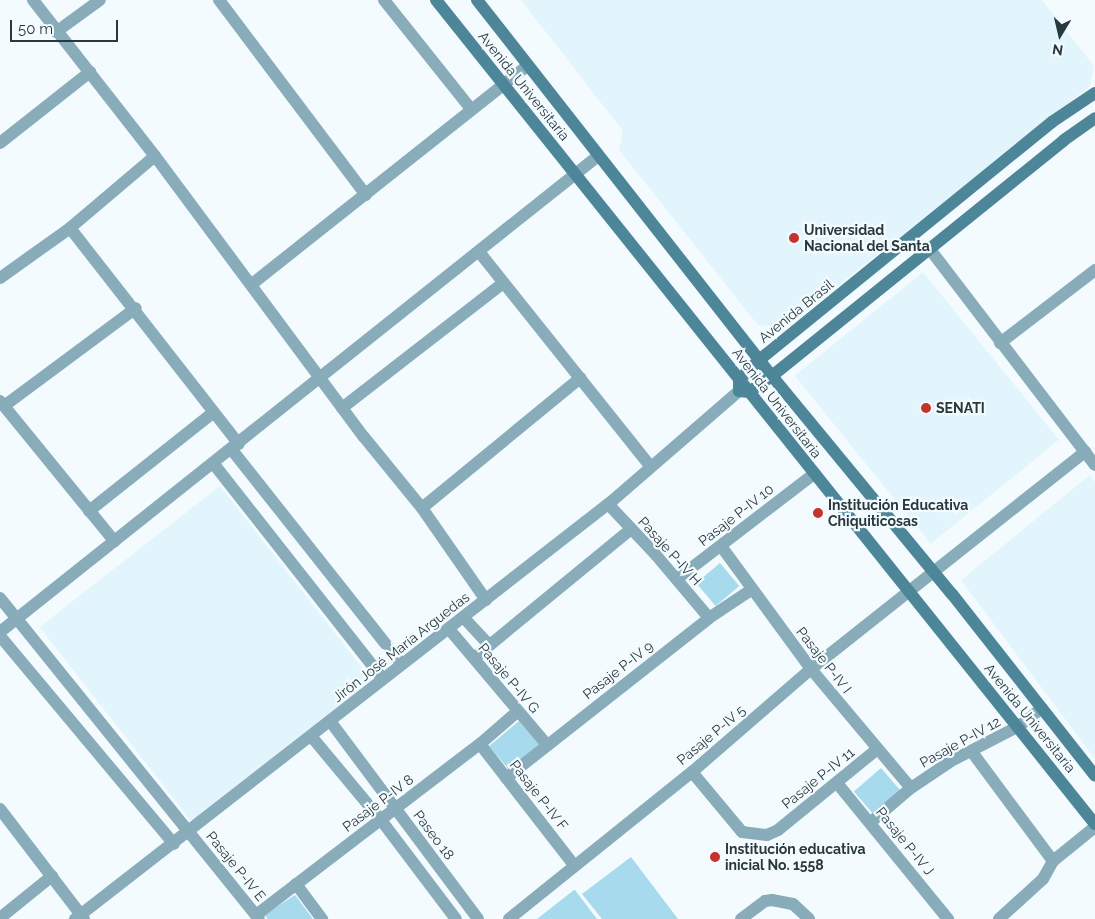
<!DOCTYPE html>
<html>
<head>
<meta charset="utf-8">
<style>
  body { margin:0 }
  #map { position:relative; width:1095px; height:919px; overflow:hidden; background:#f3fbfe; font-family:Raleway,sans-serif }
  div>[style] { position:absolute }
  .built>* { inset:0; background:#e2f5fc; transform-origin:0 0 }
  .green>* { inset:0; background:#a7daed; transform-origin:0 0 }
  .minor>* { height:12px; margin:-6px; padding:0 6px; transform-origin:6px; border-radius:6px; background:#88acb9 }
  .secondary>* { height:12px; margin:-6px; padding:0 6px; transform-origin:6px; border-radius:6px; background:#4e8699 }
  .dots>* { width:14px; height:14px; translate:-50% -50%; box-sizing:border-box; border:2px solid #f3fbfe; border-radius:50% }
  span { translate:-50% -50%; white-space:nowrap; text-align:center; line-height:1.15; -webkit-text-stroke:4.5px #f3fbfe; paint-order:stroke }
  .street-label { font-size:14px; color:#29383d }
  .poi-label { font-size:14px; color:#29383d; font-weight:700 }
  .left { translate:0 -50%; text-align:left }
  .north { position:absolute; left:1035px; top:10px; width:50px; height:50px; -webkit-text-stroke:4px #f3fbfe; paint-order:stroke; rotate:189deg; font-size:14px; font-weight:700; line-height:20px; text-align:center; color:#29383d }
  .north::after { content:''; display:block; margin:auto; width:18px; height:22px; background:#29383d; clip-path:polygon(50% 0,100% 100%,50% 72%,0 100%) }
  .scale { position:absolute; left:10px; top:20px; width:108px; height:22px; box-sizing:border-box; border:2px solid #29383d; border-top:0; padding-left:6px; font-size:15px; line-height:18px; white-space:nowrap; color:#29383d; -webkit-text-stroke:4px #f3fbfe; paint-order:stroke }
</style>
</head>
<body>
<div id="map">
  <div class="built">
    <div style="clip-path:polygon(521px 0,1042px 0,1094px 66px,1090px 86px,786px 327px,758px 325px,619px 150px,623px 131px)"></div>
    <div style="left:923px;top:272px;width:216px;height:165px;rotate:51deg"></div>
    <div style="clip-path:polygon(1090px 475px,1095px 482px,1095px 759px,961px 580px)"></div>
    <div style="left:220px;top:486px;width:246px;height:229px;rotate:52deg"></div>
  </div>
  <div class="green">
    <div style="left:720px;top:563px;width:30px;height:31px;rotate:50deg"></div>
    <div style="left:519px;top:721px;width:31px;height:39px;rotate:50deg"></div>
    <div style="left:881px;top:768px;width:32px;height:36px;rotate:49deg"></div>
    <div style="clip-path:polygon(631px 857px,678px 919px,602px 919px,582px 894px)"></div>
    <div style="clip-path:polygon(575px 890px,597px 919px,537px 919px,574px 890px)"></div>
    <div style="clip-path:polygon(295px 895px,313px 919px,268px 919px,264px 915px)"></div>
  </div>
  <div class="minor">
    <div style="left:33px;top:0;width:198px;rotate:52deg"></div>
    <div style="left:155px;top:156px;width:350px;rotate:53.4deg"></div>
    <div style="left:364px;top:437px;width:92px;rotate:50.8deg"></div>
    <div style="left:422px;top:508px;width:112px;rotate:55.2deg"></div>
    <div style="left:219px;top:0;width:244px;rotate:53deg"></div>
    <div style="left:384px;top:0;width:139px;rotate:51.4deg"></div>
    <div style="left:56px;top:32px;width:54px;rotate:-36deg"></div>
    <div style="left:0;top:143px;width:115px;rotate:-38.3deg"></div>
    <div style="left:70px;top:228px;width:274px;rotate:52deg"></div>
    <div style="left:929px;top:248px;width:273px;rotate:52.6deg"></div>
    <div style="left:480px;top:253px;width:273px;rotate:51.4deg"></div>
    <div style="left:0;top:278px;width:86px;rotate:-35.5deg"></div>
    <div style="left:70px;top:228px;width:111px;rotate:-40.3deg"></div>
    <div style="left:252px;top:284px;width:351px;rotate:-38.4deg"></div>
    <div style="left:1000px;top:343px;width:120px;rotate:-37.5deg"></div>
    <div style="left:0;top:401px;width:181px;rotate:50.8deg"></div>
    <div style="left:4px;top:406px;width:164px;rotate:-36.6deg"></div>
    <div style="left:342px;top:408px;width:204px;rotate:-37.8deg"></div>
    <div style="left:232px;top:450px;width:272px;rotate:51.6deg"></div>
    <div style="left:213px;top:463px;width:273px;rotate:51.8deg"></div>
    <div style="left:608px;top:504px;width:70px;rotate:46.7deg"></div>
    <div style="left:656px;top:555px;width:82px;rotate:49.9deg"></div>
    <div style="left:422px;top:508px;width:205px;rotate:-39.4deg"></div>
    <div style="left:89px;top:511px;width:159px;rotate:-38.4deg"></div>
    <div style="left:721px;top:546px;width:152px;rotate:53.8deg"></div>
    <div style="left:811px;top:669px;width:155px;rotate:50deg"></div>
    <div style="left:677px;top:579px;width:173px;rotate:-37.5deg"></div>
    <div style="left:0;top:598px;width:412px;rotate:51.1deg"></div>
    <div style="left:464px;top:618px;width:37px;rotate:47deg"></div>
    <div style="left:449px;top:629px;width:152px;rotate:49.8deg"></div>
    <div style="left:0;top:632px;width:764px;rotate:-38.52deg"></div>
    <div style="left:0;top:636px;width:271px;rotate:50.1deg"></div>
    <div style="left:474px;top:658px;width:202px;rotate:-39.4deg"></div>
    <div style="left:330px;top:721px;width:247px;rotate:53.2deg"></div>
    <div style="left:311px;top:736px;width:109px;rotate:50.2deg"></div>
    <div style="left:381px;top:820px;width:124px;rotate:52.9deg"></div>
    <div style="left:480px;top:744px;width:153px;rotate:52.2deg"></div>
    <div style="left:972px;top:752px;width:136px;rotate:53.4deg"></div>
    <div style="left:692px;top:772px;width:78px;rotate:50.2deg"></div>
    <div style="left:742px;top:832px;width:25px;rotate:7deg"></div>
    <div style="left:767px;top:835px;width:12px;rotate:-24deg"></div>
    <div style="left:778px;top:830px;width:127px;rotate:-39.2deg"></div>
    <div style="left:506px;top:778px;width:258px;rotate:-38.2deg"></div>
    <div style="left:709px;top:618px;width:50px;rotate:-33.7deg"></div>
    <div style="left:837px;top:783px;width:176px;rotate:50.8deg"></div>
    <div style="left:0;top:809px;width:138px;rotate:52.6deg"></div>
    <div style="left:871px;top:822px;width:52px;rotate:-40.4deg"></div>
    <div style="left:911px;top:788px;width:48px;rotate:-34deg"></div>
    <div style="left:951px;top:761px;width:76px;rotate:-27.2deg"></div>
    <div style="left:1019px;top:726px;width:29px;rotate:-38deg"></div>
    <div style="left:296px;top:884px;width:44px;rotate:53.4deg"></div>
    <div style="left:256px;top:915px;width:282px;rotate:-37.4deg"></div>
    <div style="left:480px;top:744px;width:49px;rotate:-40.9deg"></div>
    <div style="left:0;top:918px;width:67px;rotate:-38.9deg"></div>
    <div style="left:75px;top:919px;width:681px;rotate:-37.9deg"></div>
    <div style="left:612px;top:501px;width:168px;rotate:-40.9deg"></div>
    <div style="left:509px;top:919px;width:235px;rotate:-38.8deg"></div>
    <div style="left:692px;top:772px;width:157px;rotate:-40.9deg"></div>
    <div style="left:811px;top:669px;width:350px;rotate:-38.4deg"></div>
    <div style="left:741px;top:919px;width:30px;rotate:-37deg"></div>
    <div style="left:765px;top:901px;width:7px;rotate:-8deg"></div>
    <div style="left:772px;top:900px;width:21px;rotate:11deg"></div>
    <div style="left:793px;top:904px;width:22px;rotate:43deg"></div>
    <div style="left:999px;top:919px;width:59px;rotate:-42.3deg"></div>
    <div style="left:1043px;top:879px;width:21px;rotate:-61deg"></div>
    <div style="left:1053px;top:861px;width:54px;rotate:-39deg"></div>
  </div>
  <div class="secondary">
    <div style="left:436px;top:0;width:1055px;rotate:51.35deg"></div>
    <div style="left:477px;top:0;width:478px;rotate:51.9deg"></div>
    <div style="left:772px;top:376px;width:283px;rotate:50.5deg"></div>
    <div style="left:952px;top:594px;width:231px;rotate:51.8deg"></div>
    <div style="left:1095px;top:93px;width:52px;rotate:146deg"></div>
    <div style="left:1052px;top:122px;width:377px;rotate:140.9deg"></div>
    <div style="left:759px;top:360px;width:28px;rotate:135deg"></div>
    <div style="left:739px;top:380px;width:11px;rotate:90deg"></div>
    <div style="left:739px;top:391px;width:10px;rotate:6deg"></div>
    <div style="left:749px;top:392px;width:28px;rotate:-35deg"></div>
    <div style="left:772px;top:376px;width:375px;rotate:-38.9deg"></div>
    <div style="left:1064px;top:140px;width:38px;rotate:-35deg"></div>
  </div>
  <div class="dots">
    <div style="left:794px;top:238px;background:#c2342c"></div>
    <div style="left:926px;top:408px;background:#c2342c"></div>
    <div style="left:818px;top:513px;background:#c2342c"></div>
    <div style="left:715px;top:857px;background:#c2342c"></div>
  </div>
  <div class="street-label">
    <span style="left:524px;top:86px;rotate:51deg">Avenida Universitaria</span>
    <span style="left:796px;top:311px;rotate:-39deg">Avenida Brasil</span>
    <span style="left:777px;top:403px;rotate:52deg">Avenida Universitaria</span>
    <span style="left:736px;top:515px;rotate:-38deg">Pasaje P-IV 10</span>
    <span style="left:670px;top:551px;rotate:48deg">Pasaje P-IV H</span>
    <span style="left:401px;top:647px;rotate:-38deg">Jirón José María Arguedas</span>
    <span style="left:824px;top:660px;rotate:52deg">Pasaje P-IV I</span>
    <span style="left:618px;top:670px;rotate:-38deg">Pasaje P-IV 9</span>
    <span style="left:509px;top:678px;rotate:50deg">Pasaje P-IV G</span>
    <span style="left:1030px;top:718px;rotate:51deg">Avenida Universitaria</span>
    <span style="left:711px;top:735px;rotate:-40deg">Pasaje P-IV 5</span>
    <span style="left:960px;top:742px;rotate:-29deg">Pasaje P-IV 12</span>
    <span style="left:818px;top:778px;rotate:-39deg">Pasaje P-IV 11</span>
    <span style="left:539px;top:795px;rotate:52deg">Pasaje P-IV F</span>
    <span style="left:378px;top:803px;rotate:-37deg">Pasaje P-IV 8</span>
    <span style="left:434px;top:835px;rotate:53deg">Paseo 18</span>
    <span style="left:905px;top:841px;rotate:51deg">Pasaje P-IV J</span>
    <span style="left:236px;top:866px;rotate:51deg">Pasaje P-IV E</span>
  </div>
  <div class="poi-label">
    <span class="left" style="left:804px;top:238px">Universidad<br>Nacional del Santa</span>
    <span class="left" style="left:936px;top:408px">SENATI</span>
    <span class="left" style="left:828px;top:513px">Institución Educativa<br>Chiquiticosas</span>
    <span class="left" style="left:725px;top:857px">Institución educativa<br>inicial No. 1558</span>
  </div>
  <div class="north">N</div>
  <div class="scale">50 m</div>
</div>
</body>
</html>
